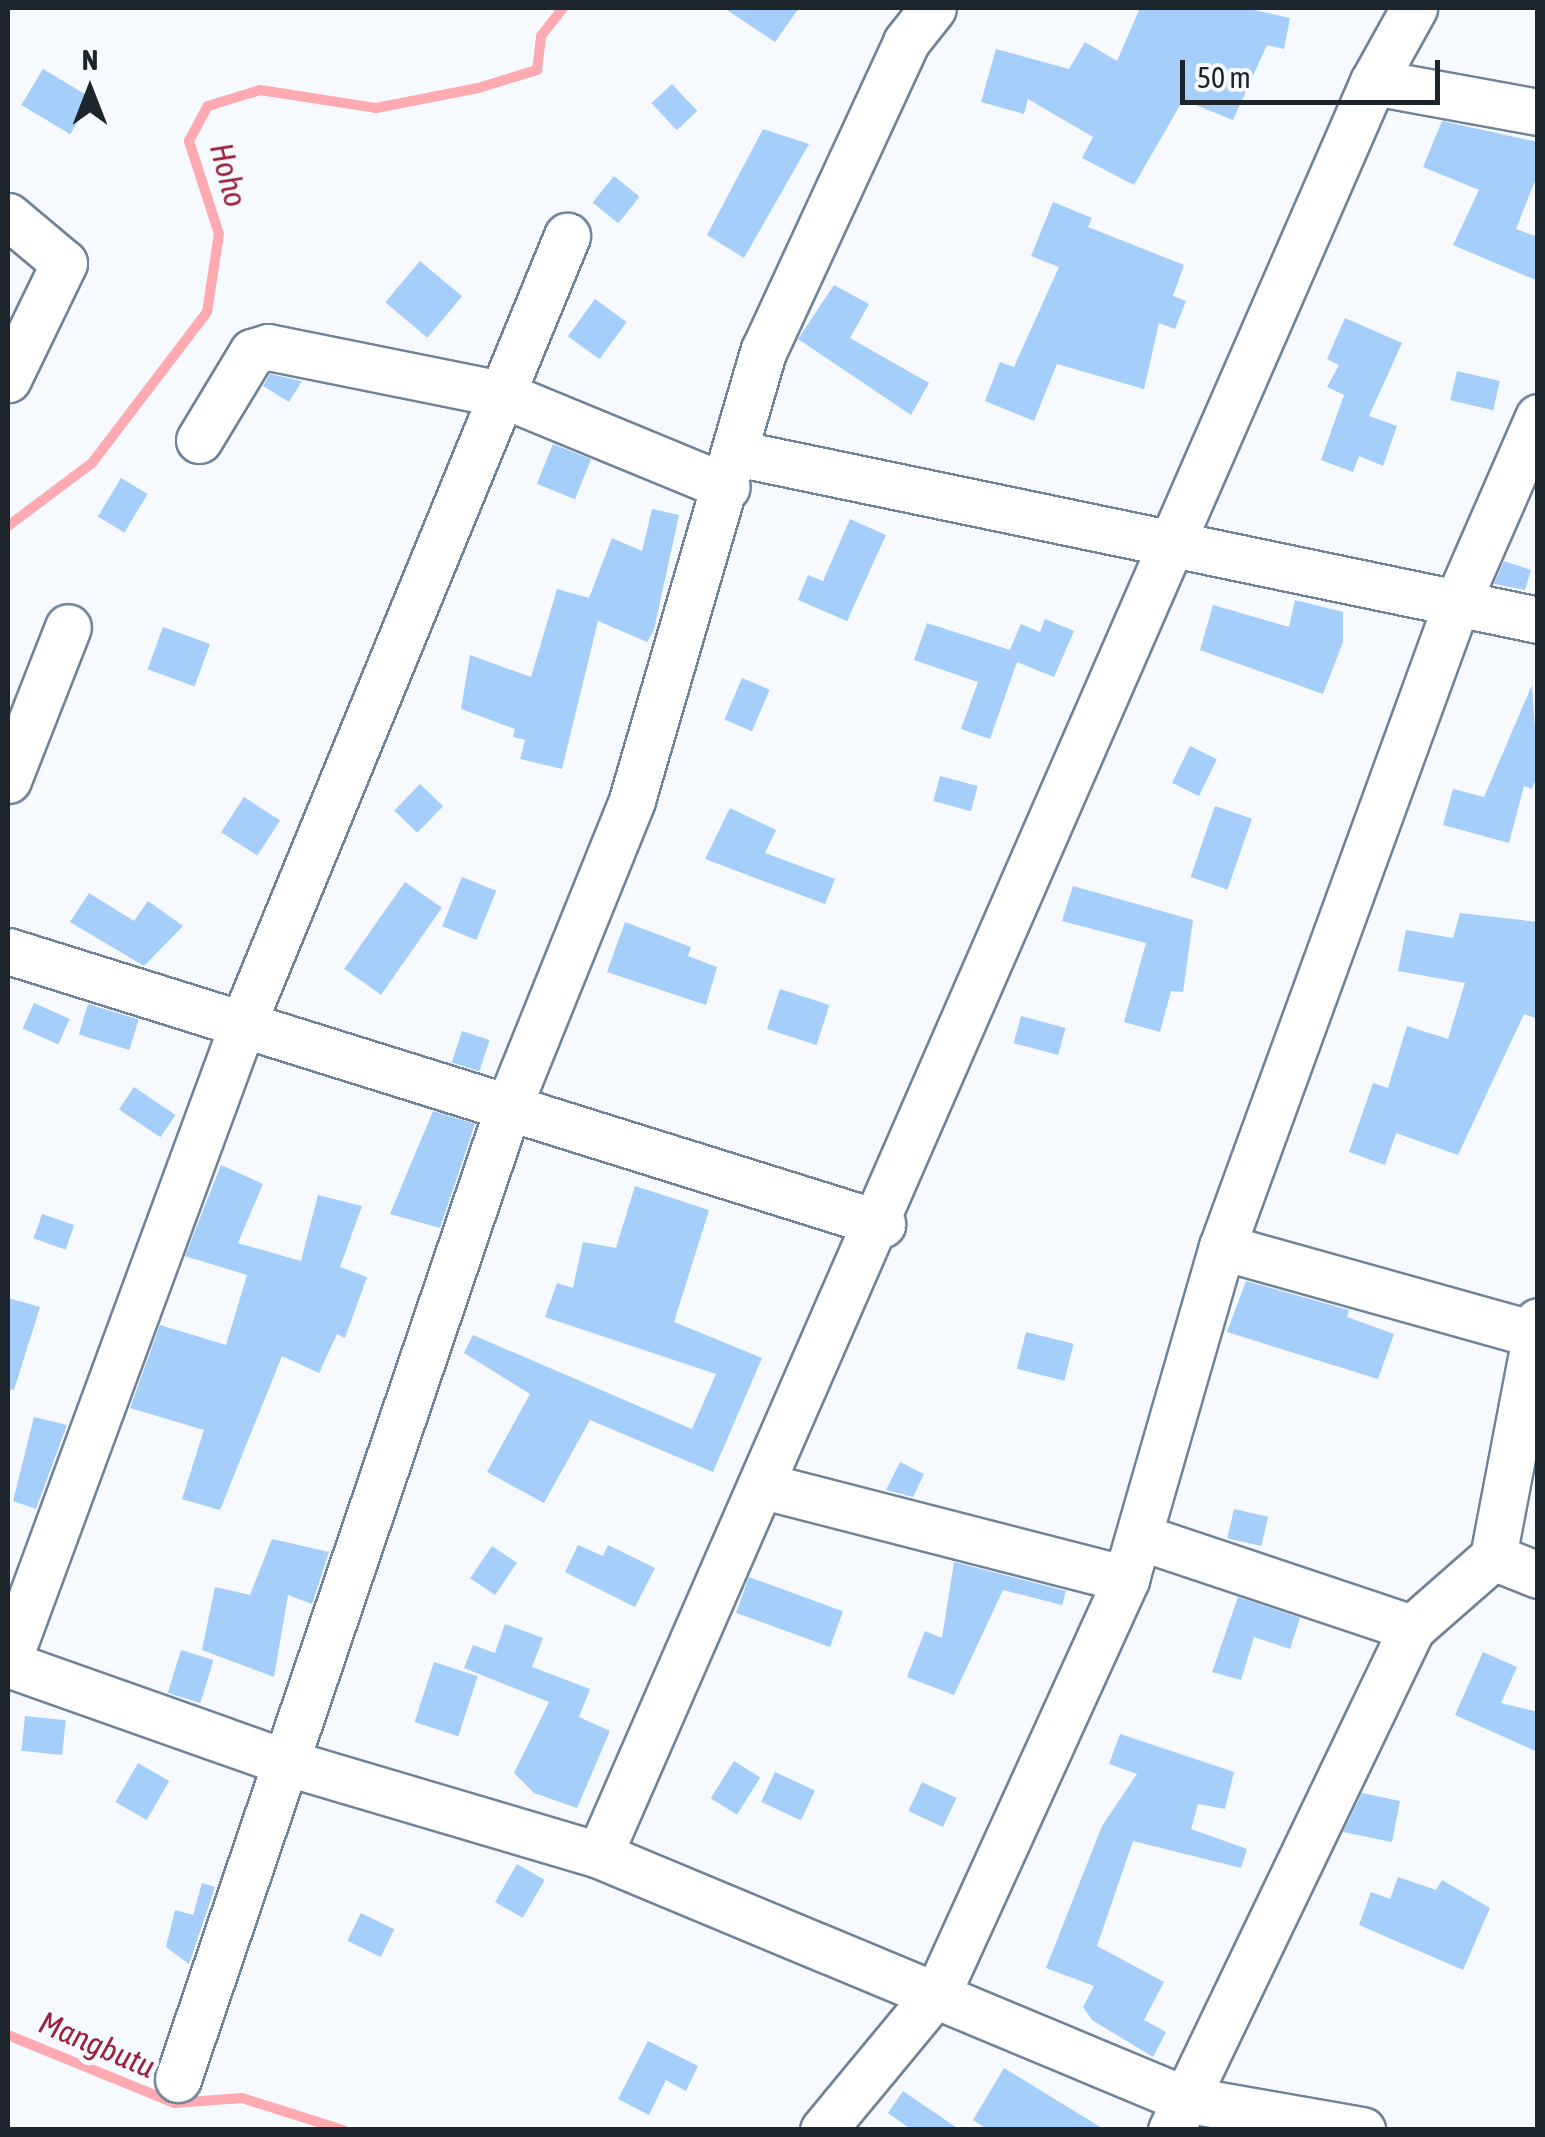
<!DOCTYPE html>
<html>
<head>
<meta charset="utf-8">
<style>
  body { margin:0 }
  #map { position:relative; width:1545px; height:2137px; overflow:hidden; background:#f6faff; font-family:"Asap Condensed",sans-serif }
  div>[style] { position:absolute }
  .stream>* { height:10px; margin:-5px; padding:0 5px; transform-origin:5px; border-radius:5px; background:#ffa9b1 }
  .building>* { inset:0; background:#a5cefb; transform-origin:0 0 }
  .roads { filter:drop-shadow(2px 0 #708398) drop-shadow(-2px 0 #708398) drop-shadow(0 2px #708398) drop-shadow(0 -2px #708398) }
  .minor>* { height:45px; margin:-22.5px; padding:0 22.5px; transform-origin:22.5px; border-radius:22.5px; background:#fff }
  span { translate:-50% -50%; white-space:nowrap; text-align:center; line-height:1.15; -webkit-text-stroke:10px #f6faff; paint-order:stroke }
  .water-label { font-size:32px; color:#9b203c; font-style:italic }
  .frame { position:absolute; inset:0; border:10px solid #1c242c; pointer-events:none }
  .north { position:absolute; left:40px; top:40px; width:100px; height:100px; -webkit-text-stroke:8px #f6faff; paint-order:stroke; rotate:0deg; font-size:28px; font-weight:700; line-height:40px; text-align:center; color:#1c242c }
  .north::after { content:''; display:block; margin:auto; width:35px; height:45px; background:#1c242c; clip-path:polygon(50% 0,100% 100%,50% 72%,0 100%) }
  .scale { position:absolute; left:1180px; top:60px; width:260px; height:45px; box-sizing:border-box; border:5px solid #1c242c; border-top:0; padding-left:12px; font-size:30px; line-height:35px; white-space:nowrap; color:#1c242c; -webkit-text-stroke:8px #f6faff; paint-order:stroke }
</style>
</head>
<body>
<div id="map">
  <div class="stream">
    <div style="left:8px;top:526px;width:105px;rotate:-36.9deg"></div>
    <div style="left:92px;top:463px;width:190px;rotate:-52.7deg"></div>
    <div style="left:207px;top:312px;width:79px;rotate:-81.3deg"></div>
    <div style="left:219px;top:234px;width:98px;rotate:-107.9deg"></div>
    <div style="left:189px;top:141px;width:40px;rotate:-62deg"></div>
    <div style="left:208px;top:106px;width:54px;rotate:-17.1deg"></div>
    <div style="left:260px;top:90px;width:117px;rotate:8.8deg"></div>
    <div style="left:376px;top:108px;width:104px;rotate:-11.1deg"></div>
    <div style="left:478px;top:88px;width:62px;rotate:-17deg"></div>
    <div style="left:537px;top:70px;width:34px;rotate:-83deg"></div>
    <div style="left:541px;top:36px;width:36px;rotate:-52deg"></div>
    <div style="left:8px;top:2035px;width:180px;rotate:22.2deg"></div>
    <div style="left:175px;top:2103px;width:67px;rotate:-4.3deg"></div>
    <div style="left:242px;top:2098px;width:106px;rotate:17.6deg"></div>
  </div>
  <div class="building">
    <div style="clip-path:polygon(724px 8px,799px 8px,775px 42px)"></div>
    <div style="clip-path:polygon(1140px 8px,1245px 8px,1290px 18px,1284px 49px,1267px 45px,1233px 120px,1183px 100px,1134px 185px,1082px 158px,1093px 137px,1028px 99px,1024px 114px,981px 102px,996px 49px,1069px 69px,1085px 42px,1117px 61px)"></div>
    <div style="left:43px;top:69px;width:57px;height:42px;rotate:31deg"></div>
    <div style="left:672px;top:84px;width:37px;height:28px;rotate:47deg"></div>
    <div style="clip-path:polygon(1442px 121px,1538px 142px,1538px 173px,1516px 229px,1538px 237px,1538px 281px,1453px 245px,1479px 190px,1423px 167px)"></div>
    <div style="clip-path:polygon(763px 129px,809px 144px,744px 258px,707px 235px)"></div>
    <div style="left:614px;top:176px;width:33px;height:34px;rotate:39deg"></div>
    <div style="clip-path:polygon(1053px 202px,1092px 218px,1088px 227px,1184px 265px,1173px 296px,1186px 301px,1175px 329px,1159px 323px,1144px 389px,1057px 364px,1034px 421px,985px 401px,1000px 362px,1014px 367px,1059px 267px,1031px 256px)"></div>
    <div style="left:420px;top:261px;width:55px;height:54px;rotate:40deg"></div>
    <div style="clip-path:polygon(834px 285px,869px 304px,850px 338px,929px 383px,911px 415px,798px 339px)"></div>
    <div style="left:595px;top:299px;width:39px;height:46px;rotate:36deg"></div>
    <div style="clip-path:polygon(1345px 318px,1402px 343px,1369px 416px,1397px 426px,1383px 466px,1359px 456px,1353px 472px,1321px 460px,1344px 395px,1327px 387px,1339px 365px,1327px 359px)"></div>
    <div style="left:1457px;top:371px;width:44px;height:30px;rotate:13deg"></div>
    <div style="clip-path:polygon(270px 374px,302px 381px,289px 402px,263px 386px)"></div>
    <div style="left:553px;top:444px;width:41px;height:43px;rotate:22deg"></div>
    <div style="left:121px;top:478px;width:31px;height:45px;rotate:31deg"></div>
    <div style="clip-path:polygon(652px 509px,679px 515px,654px 630px,647px 642px,598px 621px,562px 769px,520px 759px,525px 740px,513px 737px,515px 729px,461px 709px,470px 655px,531px 677px,557px 589px,589px 598px,612px 538px,642px 551px)"></div>
    <div style="clip-path:polygon(850px 519px,886px 535px,847px 621px,798px 600px,808px 575px,823px 581px)"></div>
    <div style="clip-path:polygon(1504px 561px,1531px 570px,1525px 590px,1494px 584px)"></div>
    <div style="clip-path:polygon(1295px 600px,1343px 612px,1343px 642px,1323px 694px,1200px 650px,1213px 605px,1289px 627px)"></div>
    <div style="clip-path:polygon(1045px 619px,1074px 631px,1054px 677px,1017px 662px,990px 739px,961px 729px,978px 682px,914px 660px,927px 623px,1010px 650px,1021px 624px,1040px 632px)"></div>
    <div style="left:163px;top:627px;width:50px;height:45px;rotate:20deg"></div>
    <div style="left:742px;top:678px;width:30px;height:45px;rotate:23deg"></div>
    <div style="clip-path:polygon(1532px 685px,1538px 772px,1532px 789px,1524px 786px,1509px 843px,1443px 825px,1453px 789px,1484px 797px)"></div>
    <div style="left:1190px;top:746px;width:30px;height:41px;rotate:26deg"></div>
    <div style="left:940px;top:776px;width:39px;height:26px;rotate:15deg"></div>
    <div style="left:420px;top:784px;width:32px;height:37px;rotate:44deg"></div>
    <div style="left:244px;top:797px;width:43px;height:42px;rotate:33deg"></div>
    <div style="left:1215px;top:806px;width:39px;height:75px;rotate:19deg"></div>
    <div style="clip-path:polygon(730px 808px,776px 830px,765px 853px,835px 879px,825px 904px,705px 859px)"></div>
    <div style="left:462px;top:877px;width:37px;height:53px;rotate:22deg"></div>
    <div style="left:405px;top:882px;width:45px;height:106px;rotate:35deg"></div>
    <div style="clip-path:polygon(1073px 886px,1193px 920px,1183px 992px,1171px 991px,1160px 1032px,1124px 1022px,1146px 943px,1062px 921px)"></div>
    <div style="clip-path:polygon(89px 893px,134px 921px,148px 901px,183px 926px,144px 966px,70px 922px)"></div>
    <div style="clip-path:polygon(1460px 913px,1538px 922px,1538px 1019px,1524px 1014px,1458px 1155px,1396px 1133px,1385px 1165px,1349px 1152px,1373px 1083px,1388px 1088px,1407px 1026px,1448px 1039px,1465px 983px,1398px 971px,1406px 930px,1453px 938px)"></div>
    <div style="clip-path:polygon(625px 922px,691px 947px,688px 956px,717px 967px,706px 1005px,607px 972px)"></div>
    <div style="left:780px;top:989px;width:52px;height:42px;rotate:18deg"></div>
    <div style="left:34px;top:1003px;width:39px;height:28px;rotate:24deg"></div>
    <div style="left:88px;top:1004px;width:53px;height:32px;rotate:17deg"></div>
    <div style="left:1021px;top:1016px;width:46px;height:28px;rotate:15deg"></div>
    <div style="left:462px;top:1031px;width:29px;height:33px;rotate:18deg"></div>
    <div style="left:134px;top:1087px;width:50px;height:27px;rotate:34deg"></div>
    <div style="clip-path:polygon(433px 1111px,475px 1124px,440px 1228px,390px 1214px)"></div>
    <div style="clip-path:polygon(221px 1165px,263px 1184px,238px 1243px,301px 1261px,318px 1195px,362px 1206px,340px 1267px,367px 1277px,345px 1338px,337px 1334px,319px 1373px,282px 1356px,220px 1510px,182px 1499px,204px 1430px,130px 1408px,160px 1325px,226px 1345px,247px 1275px,185px 1256px)"></div>
    <div style="clip-path:polygon(635px 1186px,709px 1210px,674px 1322px,762px 1358px,713px 1472px,590px 1420px,544px 1503px,487px 1472px,530px 1394px,464px 1353px,473px 1335px,692px 1429px,716px 1374px,545px 1317px,557px 1283px,573px 1288px,583px 1242px,616px 1248px)"></div>
    <div style="left:42px;top:1214px;width:34px;height:26px;rotate:19deg"></div>
    <div style="clip-path:polygon(1246px 1281px,1349px 1310px,1347px 1317px,1394px 1334px,1378px 1379px,1227px 1332px)"></div>
    <div style="clip-path:polygon(8px 1298px,40px 1307px,14px 1390px,8px 1389px)"></div>
    <div style="left:1026px;top:1332px;width:49px;height:38px;rotate:14deg"></div>
    <div style="clip-path:polygon(34px 1417px,67px 1425px,36px 1509px,13px 1501px)"></div>
    <div style="clip-path:polygon(900px 1462px,924px 1474px,913px 1497px,886px 1490px)"></div>
    <div style="left:1234px;top:1509px;width:35px;height:30px;rotate:13deg"></div>
    <div style="clip-path:polygon(272px 1539px,329px 1552px,312px 1604px,288px 1595px,274px 1677px,202px 1650px,215px 1587px,250px 1595px)"></div>
    <div style="clip-path:polygon(578px 1545px,603px 1556px,608px 1545px,655px 1568px,635px 1607px,565px 1572px)"></div>
    <div style="left:492px;top:1546px;width:30px;height:39px;rotate:34deg"></div>
    <div style="clip-path:polygon(954px 1562px,1066px 1591px,1062px 1605px,1003px 1590px,954px 1695px,907px 1677px,925px 1631px,942px 1638px)"></div>
    <div style="left:749px;top:1577px;width:100px;height:38px;rotate:20deg"></div>
    <div style="clip-path:polygon(1238px 1597px,1300px 1618px,1290px 1649px,1254px 1637px,1241px 1680px,1212px 1672px)"></div>
    <div style="clip-path:polygon(505px 1624px,543px 1638px,532px 1667px,590px 1689px,579px 1717px,610px 1731px,577px 1808px,534px 1793px,514px 1773px,549px 1702px,464px 1668px,473px 1645px,495px 1653px)"></div>
    <div style="left:181px;top:1650px;width:34px;height:45px;rotate:17deg"></div>
    <div style="clip-path:polygon(1483px 1652px,1517px 1667px,1501px 1703px,1538px 1712px,1538px 1752px,1455px 1715px)"></div>
    <div style="left:434px;top:1662px;width:46px;height:63px;rotate:18deg"></div>
    <div style="left:25px;top:1716px;width:41px;height:35px;rotate:6deg"></div>
    <div style="clip-path:polygon(1120px 1734px,1234px 1772px,1225px 1809px,1198px 1804px,1191px 1829px,1247px 1849px,1241px 1868px,1133px 1841px,1097px 1946px,1164px 1982px,1144px 2020px,1166px 2032px,1153px 2057px,1092px 2020px,1083px 2007px,1094px 1986px,1046px 1968px,1102px 1826px,1137px 1774px,1109px 1764px)"></div>
    <div style="left:734px;top:1761px;width:31px;height:44px;rotate:32deg"></div>
    <div style="left:138px;top:1763px;width:36px;height:45px;rotate:30deg"></div>
    <div style="left:775px;top:1772px;width:44px;height:33px;rotate:25deg"></div>
    <div style="left:922px;top:1782px;width:38px;height:32px;rotate:25deg"></div>
    <div style="clip-path:polygon(1362px 1793px,1400px 1801px,1392px 1842px,1343px 1832px)"></div>
    <div style="left:517px;top:1864px;width:32px;height:44px;rotate:30deg"></div>
    <div style="clip-path:polygon(1398px 1877px,1436px 1890px,1442px 1880px,1490px 1908px,1463px 1970px,1359px 1925px,1371px 1892px,1390px 1899px)"></div>
    <div style="clip-path:polygon(202px 1883px,215px 1887px,189px 1964px,166px 1947px,175px 1910px,193px 1915px)"></div>
    <div style="left:361px;top:1913px;width:37px;height:31px;rotate:26deg"></div>
    <div style="clip-path:polygon(648px 2041px,698px 2066px,686px 2091px,666px 2080px,649px 2115px,618px 2099px)"></div>
    <div style="clip-path:polygon(1004px 2068px,1105px 2130px,988px 2130px,973px 2120px)"></div>
    <div style="clip-path:polygon(903px 2091px,960px 2130px,912px 2130px,888px 2113px)"></div>
  </div>
  <div class="roads">
    <div class="minor">
      <div style="left:1373px;top:82px;width:168px;rotate:10.3deg"></div>
      <div style="left:8px;top:216px;width:73px;rotate:40deg"></div>
      <div style="left:64px;top:263px;width:129px;rotate:115.8deg"></div>
      <div style="left:199px;top:440px;width:103px;rotate:-58.9deg"></div>
      <div style="left:252px;top:352px;width:17px;rotate:-17deg"></div>
      <div style="left:268px;top:347px;width:238px;rotate:11.4deg"></div>
      <div style="left:501px;top:394px;width:244px;rotate:22.4deg"></div>
      <div style="left:736px;top:453px;width:819px;rotate:11.76deg"></div>
      <div style="left:8px;top:780px;width:164px;rotate:-68.6deg"></div>
      <div style="left:8px;top:951px;width:916px;rotate:17.35deg"></div>
      <div style="left:1222px;top:1247px;width:323px;rotate:15.6deg"></div>
      <div style="left:764px;top:1486px;width:374px;rotate:14.4deg"></div>
      <div style="left:1143px;top:1538px;width:284px;rotate:18.5deg"></div>
      <div style="left:1493px;top:1557px;width:48px;rotate:21.8deg"></div>
      <div style="left:8px;top:1661px;width:685px;rotate:-69.77deg"></div>
      <div style="left:245px;top:1018px;width:846px;rotate:-67.62deg"></div>
      <div style="left:8px;top:1664px;width:294px;rotate:19.5deg"></div>
      <div style="left:285px;top:1762px;width:327px;rotate:16.5deg"></div>
      <div style="left:599px;top:1855px;width:634px;rotate:22.64deg"></div>
      <div style="left:1184px;top:2099px;width:181px;rotate:9.9deg"></div>
      <div style="left:599px;top:1855px;width:1935px;rotate:-66.42deg"></div>
      <div style="left:1373px;top:82px;width:85px;rotate:-61deg"></div>
      <div style="left:178px;top:2079px;width:1029px;rotate:-71.23deg"></div>
      <div style="left:509px;top:1105px;width:329px;rotate:-68deg"></div>
      <div style="left:632px;top:800px;width:469px;rotate:-73.7deg"></div>
      <div style="left:764px;top:350px;width:339px;rotate:-65.2deg"></div>
      <div style="left:906px;top:42px;width:43px;rotate:-51.5deg"></div>
      <div style="left:823px;top:2130px;width:182px;rotate:-50.4deg"></div>
      <div style="left:939px;top:1990px;width:452px;rotate:-65.5deg"></div>
      <div style="left:1126px;top:1579px;width:346px;rotate:-73.9deg"></div>
      <div style="left:1222px;top:1247px;width:683px;rotate:-69.97deg"></div>
      <div style="left:1456px;top:605px;width:205px;rotate:-66.4deg"></div>
      <div style="left:1171px;top:2130px;width:557px;rotate:-64.36deg"></div>
      <div style="left:1412px;top:1628px;width:108px;rotate:-41.2deg"></div>
      <div style="left:1493px;top:1557px;width:240px;rotate:-79.2deg"></div>
    </div>
  </div>
  <div class="water-label">
    <span style="left:228px;top:175px;rotate:75deg">Hoho</span>
    <span style="left:97px;top:2045px;rotate:23deg">Mangbutu</span>
  </div>
  <div class="frame"></div>
  <div class="north">N</div>
  <div class="scale">50 m</div>
</div>
</body>
</html>
